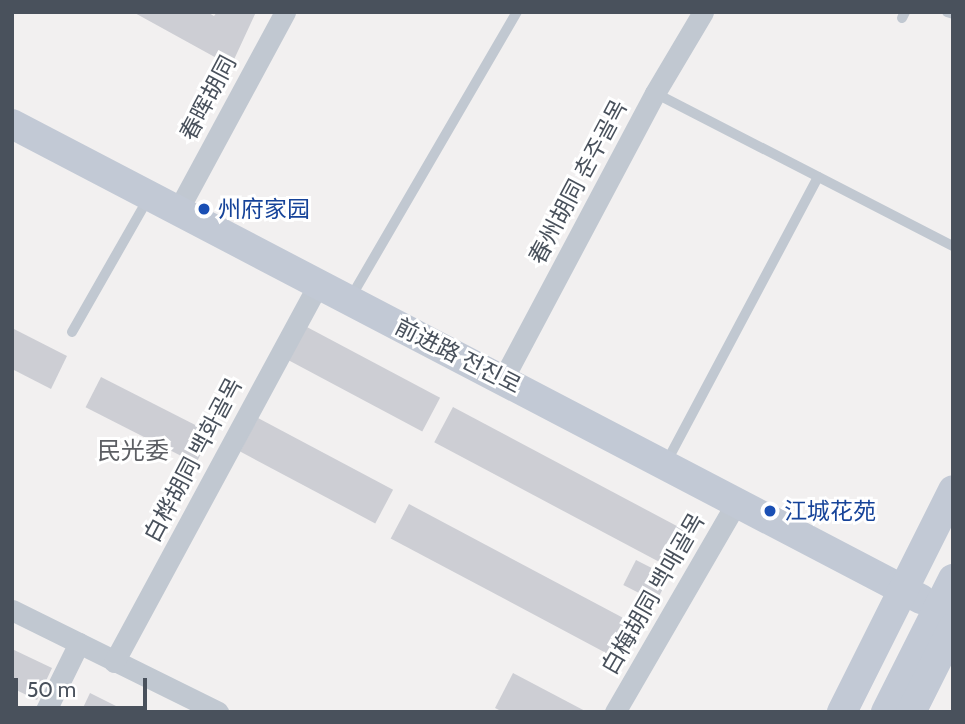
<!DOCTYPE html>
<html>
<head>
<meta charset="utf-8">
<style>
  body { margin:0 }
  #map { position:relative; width:965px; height:724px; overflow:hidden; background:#f2f0f0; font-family:Cabin,"Noto Sans SC","Noto Sans KR",sans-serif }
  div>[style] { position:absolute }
  .building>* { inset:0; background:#cdced4; transform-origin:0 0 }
  .lane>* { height:10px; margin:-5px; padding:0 5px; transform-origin:5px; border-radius:5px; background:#c1c8d1 }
  .street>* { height:21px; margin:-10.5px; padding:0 10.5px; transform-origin:10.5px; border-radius:10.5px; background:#c1c8d1 }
  .secondary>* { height:30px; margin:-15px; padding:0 15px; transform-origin:15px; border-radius:15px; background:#c2c9d5 }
  .dots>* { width:19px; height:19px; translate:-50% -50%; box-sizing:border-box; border:4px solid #fff; border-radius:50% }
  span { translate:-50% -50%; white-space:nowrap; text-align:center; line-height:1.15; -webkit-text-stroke:6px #fff; paint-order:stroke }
  .street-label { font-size:23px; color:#49515c }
  .transit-label { font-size:23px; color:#164399 }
  .left { translate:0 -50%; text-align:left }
  .neighbourhood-label { font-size:24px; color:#5d5f64 }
  .frame { position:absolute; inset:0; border:14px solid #49515c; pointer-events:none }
  .scale { position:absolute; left:14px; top:678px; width:133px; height:32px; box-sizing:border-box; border:4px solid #49515c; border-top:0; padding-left:9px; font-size:21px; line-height:24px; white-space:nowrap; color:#49515c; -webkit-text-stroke:5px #fff; paint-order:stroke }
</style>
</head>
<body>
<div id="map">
  <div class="building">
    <div style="clip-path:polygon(133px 12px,207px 12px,214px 16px,217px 12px,256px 12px,231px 66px)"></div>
    <div style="left:305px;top:326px;width:153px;height:38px;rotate:28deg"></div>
    <div style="clip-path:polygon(12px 328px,67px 356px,51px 389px,12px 369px)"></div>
    <div style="left:101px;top:377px;width:124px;height:34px;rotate:27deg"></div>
    <div style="left:453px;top:407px;width:270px;height:40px;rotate:28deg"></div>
    <div style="left:258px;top:418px;width:153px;height:38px;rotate:28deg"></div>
    <div style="left:409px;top:504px;width:255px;height:39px;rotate:28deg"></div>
    <div style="left:636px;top:560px;width:37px;height:28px;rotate:27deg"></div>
    <div style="clip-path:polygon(12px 649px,52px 668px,37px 700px,12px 688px)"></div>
    <div style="clip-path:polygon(513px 673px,587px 712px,503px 712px,495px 708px)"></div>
    <div style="clip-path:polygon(90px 693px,128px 712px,81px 712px)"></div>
  </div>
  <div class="lane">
    <div style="left:947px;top:12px;width:6px;rotate:18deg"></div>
    <div style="left:902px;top:18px;width:7px;rotate:-63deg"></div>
    <div style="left:655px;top:93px;width:335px;rotate:27.2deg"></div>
    <div style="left:351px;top:297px;width:330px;rotate:-59.8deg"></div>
    <div style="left:72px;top:332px;width:155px;rotate:-60.3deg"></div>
    <div style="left:666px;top:463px;width:324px;rotate:-62deg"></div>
  </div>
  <div class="street">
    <div style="left:178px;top:210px;width:225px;rotate:-61.6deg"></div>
    <div style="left:503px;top:379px;width:324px;rotate:-62deg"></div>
    <div style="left:655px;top:93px;width:94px;rotate:-59.3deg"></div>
    <div style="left:12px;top:610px;width:230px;rotate:26.3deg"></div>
    <div style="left:114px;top:662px;width:431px;rotate:-61.6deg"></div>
    <div style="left:45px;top:712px;width:77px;rotate:-63.8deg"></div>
    <div style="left:615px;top:712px;width:241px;rotate:-59.9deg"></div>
  </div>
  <div class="secondary">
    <div style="left:12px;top:124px;width:1026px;rotate:27.59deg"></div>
    <div style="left:842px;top:712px;width:248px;rotate:-63.4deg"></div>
    <div style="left:886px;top:712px;width:149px;rotate:-63.3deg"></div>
    <div style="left:911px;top:712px;width:94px;rotate:-63.4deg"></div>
  </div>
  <div class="dots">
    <div style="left:204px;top:209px;background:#1a4fb4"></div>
    <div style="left:770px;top:511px;background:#1a4fb4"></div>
  </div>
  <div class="street-label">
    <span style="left:208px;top:98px;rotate:-62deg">春晖胡同</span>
    <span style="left:578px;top:182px;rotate:-62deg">春州胡同 춘주골목</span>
    <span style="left:458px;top:356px;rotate:27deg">前进路 전진로</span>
    <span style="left:193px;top:460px;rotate:-62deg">白桦胡同 백화골목</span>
    <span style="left:653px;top:594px;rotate:-60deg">白梅胡同 백매골목</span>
  </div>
  <div class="transit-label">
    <span class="left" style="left:218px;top:209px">州府家园</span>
    <span class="left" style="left:784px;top:511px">江城花苑</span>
  </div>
  <div class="neighbourhood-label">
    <span style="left:133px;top:451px">民光委</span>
  </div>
  <div class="frame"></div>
  <div class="scale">50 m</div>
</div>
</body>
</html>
